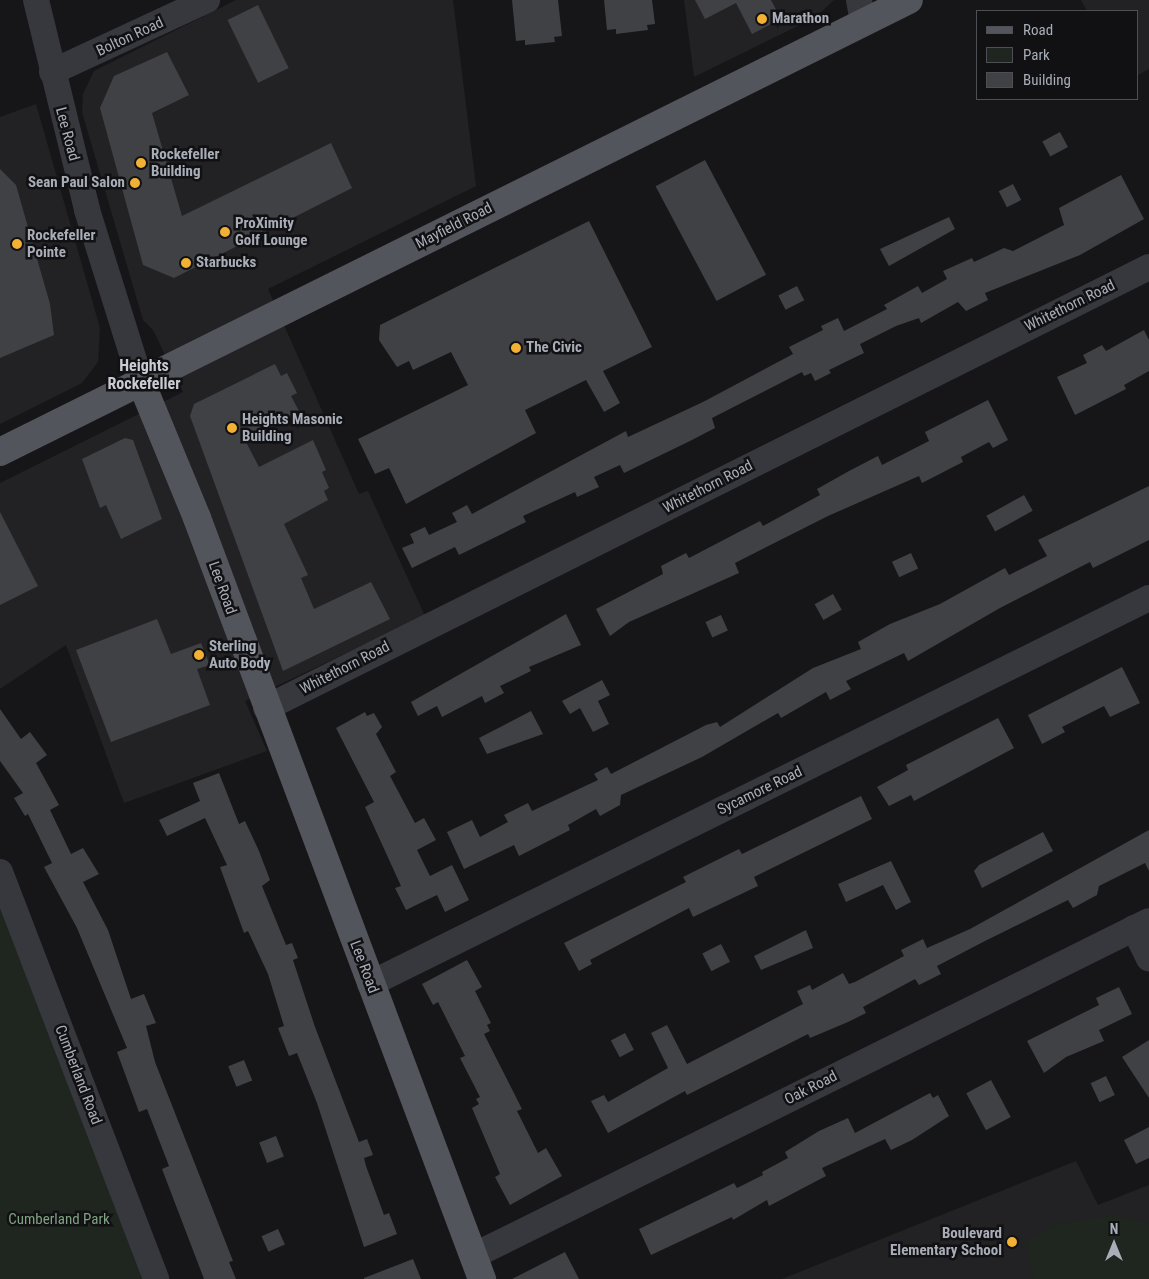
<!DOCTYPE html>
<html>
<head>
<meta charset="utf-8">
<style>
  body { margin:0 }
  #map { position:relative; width:1149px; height:1279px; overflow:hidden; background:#161618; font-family:"Roboto Condensed",sans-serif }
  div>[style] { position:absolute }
  .built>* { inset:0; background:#222225 }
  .green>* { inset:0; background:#1e261f }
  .building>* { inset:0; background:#404145; transform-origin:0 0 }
  .minor>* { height:26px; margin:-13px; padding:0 13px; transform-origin:13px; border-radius:13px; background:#37383d }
  .major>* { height:28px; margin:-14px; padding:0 14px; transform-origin:14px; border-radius:14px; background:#53555c }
  .dots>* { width:14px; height:14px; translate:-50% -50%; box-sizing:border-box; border:2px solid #111113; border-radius:50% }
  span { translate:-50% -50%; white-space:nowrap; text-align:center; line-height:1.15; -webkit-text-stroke:5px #111113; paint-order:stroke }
  .poi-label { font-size:15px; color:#a8adb8; font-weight:700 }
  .left { translate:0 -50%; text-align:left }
  .right { translate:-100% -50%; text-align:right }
  .street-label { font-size:15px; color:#a8adb8 }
  .park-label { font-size:15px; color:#7fa381 }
  .neighbourhood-label { font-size:16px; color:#c9ccd4; font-weight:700 }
  .legend { position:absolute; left:976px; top:10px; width:162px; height:90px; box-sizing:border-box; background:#111113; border:1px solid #4d4f55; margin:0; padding:6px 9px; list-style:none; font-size:15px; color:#a8adb8 }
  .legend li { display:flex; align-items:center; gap:10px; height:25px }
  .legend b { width:25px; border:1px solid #4d4f55 }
  .north { position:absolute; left:1089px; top:1219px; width:50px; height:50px; -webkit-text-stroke:4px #111113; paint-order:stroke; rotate:0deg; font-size:14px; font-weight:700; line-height:20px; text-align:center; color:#a8adb8 }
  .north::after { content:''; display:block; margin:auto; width:18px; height:22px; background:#a8adb8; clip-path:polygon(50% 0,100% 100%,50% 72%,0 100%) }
</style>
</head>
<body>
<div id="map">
  <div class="built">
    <div style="clip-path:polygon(236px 0,453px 0,476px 186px,268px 289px,359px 494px,368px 491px,425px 616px,245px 701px,267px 751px,124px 803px,66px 645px,0 689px,0 483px,183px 392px,153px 330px,143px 320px,82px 112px,83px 94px,94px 71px)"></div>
    <div style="clip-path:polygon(684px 0,834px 0,816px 17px,694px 77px)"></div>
    <div style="clip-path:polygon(1081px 0,1149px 0,1149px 69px,1138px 75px,1138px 11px,1087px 11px)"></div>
    <div style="clip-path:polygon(36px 104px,100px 328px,98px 362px,82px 383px,0 424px,0 117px)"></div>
    <div style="clip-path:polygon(1076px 1161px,1098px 1205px,1149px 1185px,1149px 1279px,782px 1279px)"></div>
  </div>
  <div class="green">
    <div style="clip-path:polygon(0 899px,144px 1279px,0 1279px)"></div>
    <div style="clip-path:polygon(1116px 1215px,1149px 1223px,1149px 1279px,1034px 1279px,1026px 1243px,1056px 1224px)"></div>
  </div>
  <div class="building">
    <div style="clip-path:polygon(512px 0,558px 0,562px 36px,554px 37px,555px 42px,525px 45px,525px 40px,516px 41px)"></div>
    <div style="clip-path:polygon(604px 0,652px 0,655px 24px,647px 25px,648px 30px,616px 34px,616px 29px,607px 30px)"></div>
    <div style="clip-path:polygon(695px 0,771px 0,781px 19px,752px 34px,736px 3px,705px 19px)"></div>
    <div style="left:258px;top:5px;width:70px;height:34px;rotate:64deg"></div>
    <div style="clip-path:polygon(167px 52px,189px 95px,152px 113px,182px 216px,331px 143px,352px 188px,174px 278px,143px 265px,100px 108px,114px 76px)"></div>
    <div style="left:1060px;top:132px;width:17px;height:20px;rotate:62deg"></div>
    <div style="left:705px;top:160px;width:130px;height:56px;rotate:62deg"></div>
    <div style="clip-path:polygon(0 169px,16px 185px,50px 304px,54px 335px,0 358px)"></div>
    <div style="clip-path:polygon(1121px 175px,1144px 219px,1080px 255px,985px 293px,988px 300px,966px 311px,958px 302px,921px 323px,919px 318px,896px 326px,860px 344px,864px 353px,829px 370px,831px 373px,815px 381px,811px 373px,804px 376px,802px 372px,712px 418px,715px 428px,692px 440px,624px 473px,620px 465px,594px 477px,599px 487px,577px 497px,575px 492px,523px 516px,526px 522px,459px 555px,455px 547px,412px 568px,402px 548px,414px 543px,410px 534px,425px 527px,429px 535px,457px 522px,452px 513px,467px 505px,472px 514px,626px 431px,628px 437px,703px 402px,793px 354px,789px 347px,823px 330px,821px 326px,838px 318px,844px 331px,887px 309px,884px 305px,918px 286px,922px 293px,947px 279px,943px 271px,972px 258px,974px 262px,1004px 248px,1013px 251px,1064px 225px,1059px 208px)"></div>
    <div style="left:1013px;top:184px;width:18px;height:16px;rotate:63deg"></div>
    <div style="clip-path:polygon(949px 217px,955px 229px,889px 266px,880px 249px)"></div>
    <div style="clip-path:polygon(589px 221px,652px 347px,603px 371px,620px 403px,604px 412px,586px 380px,525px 410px,536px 433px,406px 504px,389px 468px,375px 474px,358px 439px,468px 385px,451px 352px,413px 370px,409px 361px,397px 367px,379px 340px,380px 325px)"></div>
    <div style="left:797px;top:286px;width:16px;height:21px;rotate:63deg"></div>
    <div style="clip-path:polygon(1144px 330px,1149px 340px,1149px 371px,1124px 385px,1126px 389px,1075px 415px,1057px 377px,1087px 363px,1083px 355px,1102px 345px,1106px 351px)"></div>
    <div style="clip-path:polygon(275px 364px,281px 376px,287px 373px,297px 393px,291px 396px,300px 413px,245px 440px,259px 467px,313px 440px,326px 470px,322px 472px,329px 488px,324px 491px,328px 500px,284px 524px,308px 575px,301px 578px,314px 609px,371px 582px,390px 619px,283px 671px,190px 416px,194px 404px)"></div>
    <div style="clip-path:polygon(988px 400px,1008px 440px,993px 448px,989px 442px,961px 457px,963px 462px,922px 483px,919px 476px,828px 516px,735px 563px,739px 573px,629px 622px,610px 636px,596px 609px,663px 574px,661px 566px,686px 553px,689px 558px,760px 521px,763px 526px,820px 495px,817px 489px,849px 471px,878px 456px,882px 465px,929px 441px,925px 432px)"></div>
    <div style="clip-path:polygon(125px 438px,133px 440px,162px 519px,121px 539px,106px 505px,100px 508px,82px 459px)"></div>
    <div style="clip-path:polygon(1149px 486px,1149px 540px,1093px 568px,1090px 562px,1000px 608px,908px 661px,904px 653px,846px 681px,851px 689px,830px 700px,826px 692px,781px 718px,778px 713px,702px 757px,621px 795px,620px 805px,600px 816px,596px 809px,568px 825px,570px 830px,519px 856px,514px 845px,464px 869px,447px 832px,472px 820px,480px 837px,508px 822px,504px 815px,528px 803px,532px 811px,598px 780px,594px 774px,607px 767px,611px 774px,706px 725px,717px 722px,720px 727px,813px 668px,861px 649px,858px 642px,890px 624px,940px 604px,1005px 568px,1009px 575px,1047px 556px,1038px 540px)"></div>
    <div style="left:1024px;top:495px;width:18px;height:43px;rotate:61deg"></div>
    <div style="clip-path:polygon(0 512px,38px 586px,0 605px)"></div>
    <div style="left:911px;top:553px;width:17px;height:21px;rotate:65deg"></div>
    <div style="left:833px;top:594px;width:18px;height:21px;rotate:61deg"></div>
    <div style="clip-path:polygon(566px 614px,581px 645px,529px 667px,531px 671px,500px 686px,504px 693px,485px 703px,482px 696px,442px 717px,437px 706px,418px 716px,411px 702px)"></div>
    <div style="left:721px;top:615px;width:17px;height:17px;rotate:66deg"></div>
    <div style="clip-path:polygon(157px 619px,171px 654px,201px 643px,210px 665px,197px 669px,210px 705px,111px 742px,76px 650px)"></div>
    <div style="clip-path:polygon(1122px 667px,1140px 703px,1110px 717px,1104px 706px,1062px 727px,1065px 732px,1042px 744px,1028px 715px)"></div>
    <div style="clip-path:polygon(602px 680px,610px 695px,598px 701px,609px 724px,593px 732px,580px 708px,570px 714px,562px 701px)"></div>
    <div style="clip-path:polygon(0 709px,21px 739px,30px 732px,47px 755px,36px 763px,59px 805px,50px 810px,71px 854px,83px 848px,99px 874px,83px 882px,108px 930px,131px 999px,144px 994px,156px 1023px,146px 1026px,155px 1062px,233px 1261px,229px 1262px,236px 1279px,204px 1279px,162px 1169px,169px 1166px,147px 1109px,139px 1112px,117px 1052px,127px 1048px,77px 928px,44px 867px,52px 863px,28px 814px,25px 816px,14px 798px,23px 793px,0 761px)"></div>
    <div style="clip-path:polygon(531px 711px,543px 734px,487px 754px,479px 738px)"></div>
    <div style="clip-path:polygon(365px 712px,367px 716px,374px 713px,382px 727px,376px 734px,396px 772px,390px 776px,415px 823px,424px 818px,436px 840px,417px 850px,430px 876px,452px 865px,469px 900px,445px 912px,437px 895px,406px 910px,395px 888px,401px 886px,365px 807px,374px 802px,336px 728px)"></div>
    <div style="clip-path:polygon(998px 718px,1014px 748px,914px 801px,911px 795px,889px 806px,877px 787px,908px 770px,906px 765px)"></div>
    <div style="clip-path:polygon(219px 773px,239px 824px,245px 821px,259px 851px,270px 880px,262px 886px,286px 945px,292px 943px,298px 958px,293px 960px,315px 1027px,359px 1142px,367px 1139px,373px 1155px,364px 1158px,366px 1166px,384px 1215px,389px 1213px,397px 1234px,364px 1247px,317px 1103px,297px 1053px,289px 1056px,278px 1028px,284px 1026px,268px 974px,248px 931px,244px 933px,220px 867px,227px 865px,205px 818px,167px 836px,159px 820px,200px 801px,193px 783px)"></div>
    <div style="clip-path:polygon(861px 796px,872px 819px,754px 877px,758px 886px,693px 917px,689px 908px,590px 960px,592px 964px,579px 971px,564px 943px,686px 882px,683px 877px,739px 849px,742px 854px)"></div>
    <div style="clip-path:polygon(1149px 830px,1149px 871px,1145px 863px,1099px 886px,1097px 895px,1073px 908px,1068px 900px,985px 941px,937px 966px,941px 974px,919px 985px,915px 979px,863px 1007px,866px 1013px,848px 1022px,810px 1038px,808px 1034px,687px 1095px,685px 1091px,608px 1133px,591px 1101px,604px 1095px,608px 1102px,668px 1068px,651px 1033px,667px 1025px,687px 1064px,803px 1004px,797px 991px,810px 985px,812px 990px,843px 973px,849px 984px,855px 982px,904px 956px,901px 950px,923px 939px,927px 948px,970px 929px)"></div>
    <div style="clip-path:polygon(1043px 832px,1053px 851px,982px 888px,974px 871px,979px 865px)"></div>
    <div style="clip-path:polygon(891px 861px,911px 902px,896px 910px,883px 885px,846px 902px,838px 884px)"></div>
    <div style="clip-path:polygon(806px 930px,813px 948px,761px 970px,754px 956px)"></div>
    <div style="left:721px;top:944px;width:20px;height:21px;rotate:63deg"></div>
    <div style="clip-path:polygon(467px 960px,482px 987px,475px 991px,491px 1023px,487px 1025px,490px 1031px,484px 1034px,522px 1109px,517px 1111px,538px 1153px,546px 1148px,562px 1176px,510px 1205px,495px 1177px,500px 1174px,472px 1108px,479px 1104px,476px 1099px,480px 1097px,460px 1058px,465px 1056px,438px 1002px,433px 1005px,422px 984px)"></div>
    <div style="clip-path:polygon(1119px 987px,1132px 1014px,1099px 1030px,1104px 1041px,1066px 1057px,1044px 1073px,1027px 1041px,1099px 1005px,1096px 998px)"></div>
    <div style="left:625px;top:1033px;width:19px;height:16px;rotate:62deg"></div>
    <div style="clip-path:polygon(1149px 1040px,1149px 1098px,1122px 1057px)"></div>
    <div style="left:244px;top:1060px;width:22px;height:17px;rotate:68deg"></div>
    <div style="left:1106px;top:1076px;width:21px;height:17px;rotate:65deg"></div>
    <div style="left:991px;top:1080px;width:42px;height:28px;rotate:62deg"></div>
    <div style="clip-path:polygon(930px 1093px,933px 1098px,938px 1095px,949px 1116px,912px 1140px,891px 1150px,885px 1139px,822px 1168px,826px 1176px,769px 1206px,767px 1200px,733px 1220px,732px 1217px,651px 1255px,639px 1229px,734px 1183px,737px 1188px,763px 1175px,762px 1172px,788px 1158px,785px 1152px,819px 1131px,848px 1118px,855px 1133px)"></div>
    <div style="clip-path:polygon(1149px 1127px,1149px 1158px,1136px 1164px,1124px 1140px)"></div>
    <div style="left:276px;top:1136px;width:22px;height:18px;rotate:69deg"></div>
    <div style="left:278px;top:1229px;width:17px;height:18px;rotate:66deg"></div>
    <div style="clip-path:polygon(565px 1252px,579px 1279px,512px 1279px)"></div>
    <div style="clip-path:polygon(413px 1259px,421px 1279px,364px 1279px,364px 1278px)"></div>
  </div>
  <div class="minor">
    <div style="left:36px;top:0;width:216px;rotate:76.3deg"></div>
    <div style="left:87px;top:210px;width:180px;rotate:72.6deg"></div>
    <div style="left:859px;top:0;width:23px;rotate:80deg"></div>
    <div style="left:52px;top:72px;width:171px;rotate:-24.9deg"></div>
    <div style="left:266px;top:708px;width:987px;rotate:-26.54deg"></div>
    <div style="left:0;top:872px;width:436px;rotate:69deg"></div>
    <div style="left:1134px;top:928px;width:34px;rotate:64deg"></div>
    <div style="left:370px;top:984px;width:869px;rotate:-26.36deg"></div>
    <div style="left:473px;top:1256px;width:754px;rotate:-26.36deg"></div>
  </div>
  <div class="major">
    <div style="left:141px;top:382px;width:147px;rotate:67.6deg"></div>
    <div style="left:197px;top:518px;width:813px;rotate:69.47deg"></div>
    <div style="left:0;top:452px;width:1015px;rotate:-26.44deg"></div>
  </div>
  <div class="dots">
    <div style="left:762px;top:19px;background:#f2b134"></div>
    <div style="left:141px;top:163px;background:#f2b134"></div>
    <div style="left:135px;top:183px;background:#f2b134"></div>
    <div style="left:225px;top:232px;background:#f2b134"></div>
    <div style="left:17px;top:244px;background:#f2b134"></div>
    <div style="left:186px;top:263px;background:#f2b134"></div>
    <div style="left:516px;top:348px;background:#f2b134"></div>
    <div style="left:232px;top:428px;background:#f2b134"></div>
    <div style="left:199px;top:655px;background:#f2b134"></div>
    <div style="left:1012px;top:1242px;background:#f2b134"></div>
  </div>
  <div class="poi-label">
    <span class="left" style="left:772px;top:19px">Marathon</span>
    <span class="left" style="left:151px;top:163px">Rockefeller<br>Building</span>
    <span class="right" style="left:125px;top:183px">Sean Paul Salon</span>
    <span class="left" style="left:235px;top:232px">ProXimity<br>Golf Lounge</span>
    <span class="left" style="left:27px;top:244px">Rockefeller<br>Pointe</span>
    <span class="left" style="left:196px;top:263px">Starbucks</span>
    <span class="left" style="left:526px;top:348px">The Civic</span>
    <span class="left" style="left:242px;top:428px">Heights Masonic<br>Building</span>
    <span class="left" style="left:209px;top:655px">Sterling<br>Auto Body</span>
    <span class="right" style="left:1002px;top:1242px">Boulevard<br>Elementary School</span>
  </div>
  <div class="street-label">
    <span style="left:130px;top:37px;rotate:-25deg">Bolton Road</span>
    <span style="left:67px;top:134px;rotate:75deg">Lee Road</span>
    <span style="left:454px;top:226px;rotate:-27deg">Mayfield Road</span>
    <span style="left:1070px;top:306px;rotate:-26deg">Whitethorn Road</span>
    <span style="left:708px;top:487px;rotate:-27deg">Whitethorn Road</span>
    <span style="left:222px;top:588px;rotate:70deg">Lee Road</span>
    <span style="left:345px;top:668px;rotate:-27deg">Whitethorn Road</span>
    <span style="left:760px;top:791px;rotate:-26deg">Sycamore Road</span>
    <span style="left:364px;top:967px;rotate:69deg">Lee Road</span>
    <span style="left:78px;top:1075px;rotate:69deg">Cumberland Road</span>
    <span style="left:811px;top:1088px;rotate:-27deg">Oak Road</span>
  </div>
  <div class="park-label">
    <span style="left:59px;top:1220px">Cumberland Park</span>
  </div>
  <div class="neighbourhood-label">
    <span style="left:144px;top:375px">Heights<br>Rockefeller</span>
  </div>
  <ul class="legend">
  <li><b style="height:6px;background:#53555c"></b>Road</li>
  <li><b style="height:14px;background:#1e261f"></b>Park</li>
  <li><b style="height:14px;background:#404145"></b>Building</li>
  </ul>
  <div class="north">N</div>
</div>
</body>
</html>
